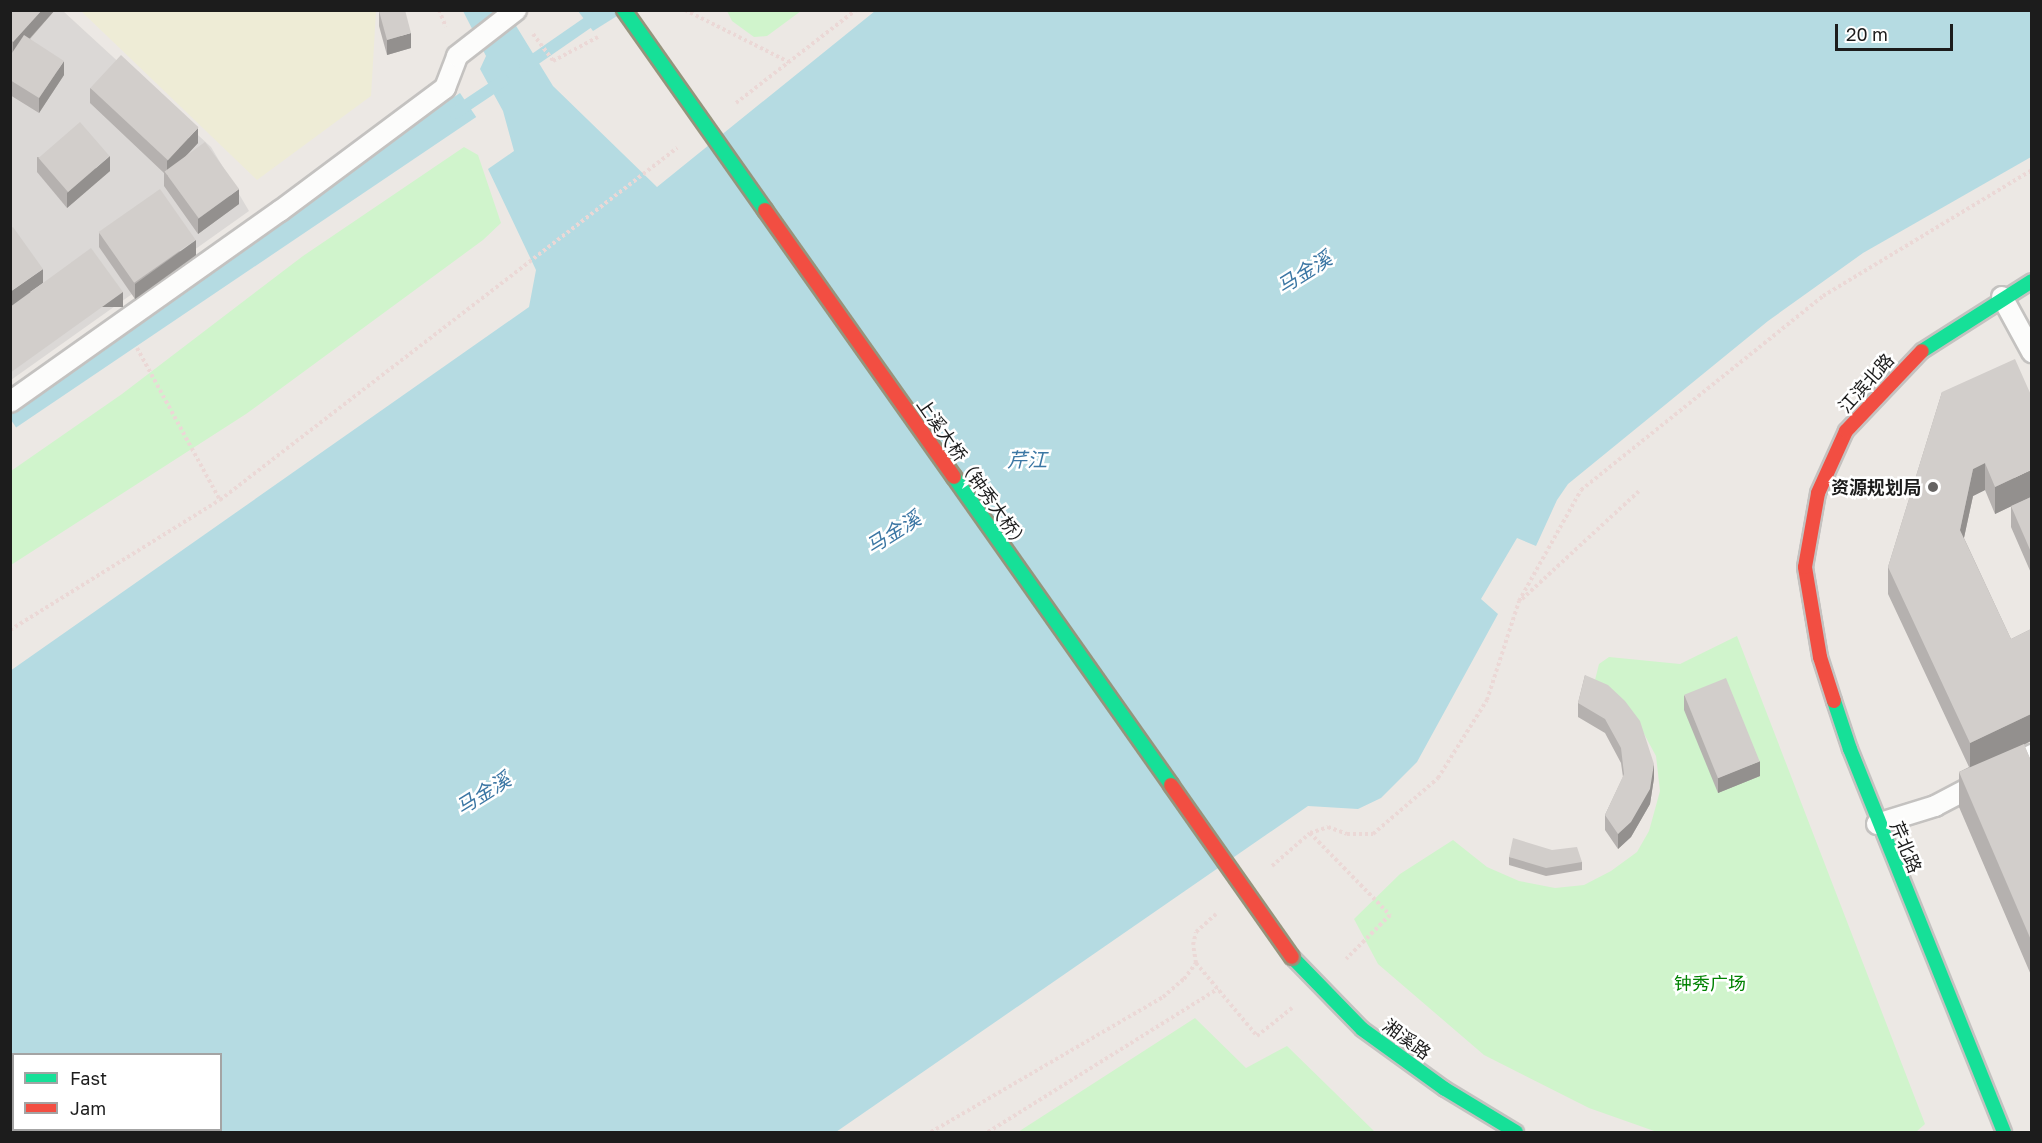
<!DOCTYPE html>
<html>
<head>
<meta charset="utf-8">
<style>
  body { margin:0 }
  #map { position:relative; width:2042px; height:1143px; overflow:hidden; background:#ece8e4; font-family:"Golos Text","Noto Sans SC",sans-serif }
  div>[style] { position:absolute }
  .residential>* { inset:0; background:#dbd8d6 }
  .farmland>* { inset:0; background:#eeecd6 }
  .park>* { inset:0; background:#d0f4cc }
  .water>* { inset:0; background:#b5dbe2; transform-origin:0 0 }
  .stream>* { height:12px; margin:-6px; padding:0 6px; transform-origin:6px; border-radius:6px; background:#b5dbe2 }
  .path>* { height:4px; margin-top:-2px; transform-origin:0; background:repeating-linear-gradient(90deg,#ebd8d6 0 3px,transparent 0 6px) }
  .roads { filter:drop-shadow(2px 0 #c4c2c0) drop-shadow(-2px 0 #c4c2c0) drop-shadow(0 2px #c4c2c0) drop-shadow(0 -2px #c4c2c0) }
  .lane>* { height:20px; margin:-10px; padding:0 10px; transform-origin:10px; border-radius:10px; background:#fcfcfb }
  .fast>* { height:14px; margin:-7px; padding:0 7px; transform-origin:7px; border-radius:7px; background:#16e098 }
  .jam>* { height:14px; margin:-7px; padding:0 7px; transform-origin:7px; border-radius:7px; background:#f24e42 }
  .bridges { filter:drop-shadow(2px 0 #96947c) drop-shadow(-2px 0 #96947c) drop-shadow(0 2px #96947c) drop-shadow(0 -2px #96947c) }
  .fast-bridge>* { height:14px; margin:-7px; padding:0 7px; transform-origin:7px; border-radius:7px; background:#16e098 }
  .jam-bridge>* { height:14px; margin:-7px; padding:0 7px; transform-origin:7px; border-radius:7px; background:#f24e42 }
  .wall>* { inset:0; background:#b5b1af }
  .shaded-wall>* { inset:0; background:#93908e; transform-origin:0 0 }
  .building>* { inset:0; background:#d2cecb; transform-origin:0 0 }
  .dots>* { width:16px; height:16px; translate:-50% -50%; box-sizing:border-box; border:3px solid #fff; border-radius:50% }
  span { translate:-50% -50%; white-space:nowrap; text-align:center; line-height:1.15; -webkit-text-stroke:5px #fff; paint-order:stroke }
  .street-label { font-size:18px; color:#1c1c1c }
  .poi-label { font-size:18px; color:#1c1c1c; font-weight:700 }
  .right { translate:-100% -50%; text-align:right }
  .park-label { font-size:18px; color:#028303 }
  .water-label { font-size:20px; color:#3c77a4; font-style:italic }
  .frame { position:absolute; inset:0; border:12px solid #1c1c1c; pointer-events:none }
  .legend { position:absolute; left:12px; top:1053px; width:210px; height:78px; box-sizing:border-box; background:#fff; border:2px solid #a4a4a4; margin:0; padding:8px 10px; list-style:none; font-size:18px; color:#1c1c1c }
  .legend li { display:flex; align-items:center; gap:12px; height:30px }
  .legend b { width:30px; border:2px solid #a4a4a4 }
  .scale { position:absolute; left:1835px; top:24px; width:118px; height:27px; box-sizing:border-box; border:3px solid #1c1c1c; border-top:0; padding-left:8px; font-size:18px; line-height:21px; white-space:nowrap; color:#1c1c1c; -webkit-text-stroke:4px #fff; paint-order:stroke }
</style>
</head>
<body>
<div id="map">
  <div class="residential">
    <div style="clip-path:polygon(11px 11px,63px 11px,211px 147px,249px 211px,11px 380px)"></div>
  </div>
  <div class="farmland">
    <div style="clip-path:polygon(81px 11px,376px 11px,371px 96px,257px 180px)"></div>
  </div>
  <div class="park">
    <div style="clip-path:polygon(727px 11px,801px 11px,767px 36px,754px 37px,732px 21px)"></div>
    <div style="clip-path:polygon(464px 147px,478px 155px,501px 223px,483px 240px,246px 414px,11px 565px,11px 471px,122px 394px,303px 256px)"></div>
    <div style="clip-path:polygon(1737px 636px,1925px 1124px,1916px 1132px,1657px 1132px,1589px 1108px,1484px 1055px,1378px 964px,1354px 919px,1400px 874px,1453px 840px,1487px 867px,1519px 881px,1555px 888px,1584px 885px,1611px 871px,1637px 852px,1649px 831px,1660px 791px,1656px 756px,1636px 719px,1594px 684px,1599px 664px,1609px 657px,1680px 664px)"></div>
    <div style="clip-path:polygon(1195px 1018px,1246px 1068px,1287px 1046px,1375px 1132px,1018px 1132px)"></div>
  </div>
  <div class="water">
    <div style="clip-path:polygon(evenodd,463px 11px,507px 11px,553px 86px,657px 187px,875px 11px,2031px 11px,2031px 157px,1863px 253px,1768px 321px,1568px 484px,1557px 500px,1536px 546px,1517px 538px,1481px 599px,1498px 614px,1417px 762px,1381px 798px,1358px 809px,1308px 806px,836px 1132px,11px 1132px,10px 671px,529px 307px,536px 270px,488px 169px,514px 151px,503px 111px,480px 69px,486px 56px,463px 11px,14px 1054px,220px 1054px,220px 1130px,14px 1130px,14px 1054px)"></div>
    <div style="clip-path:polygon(578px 11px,625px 11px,593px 31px)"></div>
    <div style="left:460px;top:93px;width:29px;height:555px;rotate:56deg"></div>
  </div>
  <div class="stream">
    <div style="left:525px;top:66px;width:98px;rotate:-34.7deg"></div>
    <div style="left:455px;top:113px;width:58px;rotate:-33.7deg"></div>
  </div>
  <div class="path">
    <div style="left:439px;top:10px;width:18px;rotate:68deg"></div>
    <div style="left:685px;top:10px;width:116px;rotate:26.6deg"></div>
    <div style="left:533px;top:34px;width:34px;rotate:53deg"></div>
    <div style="left:553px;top:61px;width:51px;rotate:-28.1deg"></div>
    <div style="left:736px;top:103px;width:152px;rotate:-37.8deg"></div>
    <div style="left:137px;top:348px;width:173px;rotate:61.4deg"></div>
    <div style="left:1522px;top:599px;width:159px;rotate:-42.7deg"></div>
    <div style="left:10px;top:630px;width:247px;rotate:-31.8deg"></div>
    <div style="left:220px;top:500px;width:577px;rotate:-37.6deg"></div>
    <div style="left:1310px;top:833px;width:115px;rotate:45.7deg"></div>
    <div style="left:1390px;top:915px;width:62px;rotate:135deg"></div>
    <div style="left:1272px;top:866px;width:50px;rotate:-41deg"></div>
    <div style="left:1310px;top:833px;width:19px;rotate:-18deg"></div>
    <div style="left:1328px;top:827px;width:20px;rotate:20deg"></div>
    <div style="left:1347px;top:834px;width:26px"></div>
    <div style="left:1373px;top:834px;width:86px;rotate:-40.7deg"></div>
    <div style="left:1438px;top:778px;width:92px;rotate:-57.9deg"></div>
    <div style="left:1487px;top:700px;width:104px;rotate:-72.1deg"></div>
    <div style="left:1519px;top:601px;width:127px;rotate:-60.8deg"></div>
    <div style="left:1581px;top:490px;width:310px;rotate:-38.7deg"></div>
    <div style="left:1823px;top:296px;width:244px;rotate:-31.1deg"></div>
    <div style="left:1196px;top:963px;width:95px;rotate:50.1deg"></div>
    <div style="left:1257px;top:1036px;width:45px;rotate:-38.7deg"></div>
    <div style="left:931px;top:1132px;width:268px;rotate:-30.2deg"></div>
    <div style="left:1163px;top:997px;width:28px;rotate:-41deg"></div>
    <div style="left:1184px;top:979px;width:20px;rotate:-53deg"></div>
    <div style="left:1196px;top:963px;width:18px;rotate:-99deg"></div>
    <div style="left:1193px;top:945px;width:13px;rotate:-77deg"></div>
    <div style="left:1196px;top:932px;width:27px;rotate:-42deg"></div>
    <div style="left:988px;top:1132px;width:271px;rotate:-31.9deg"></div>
  </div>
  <div class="roads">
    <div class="lane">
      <div style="left:2002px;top:297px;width:63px;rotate:61.4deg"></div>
      <div style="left:10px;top:402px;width:331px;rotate:-35.3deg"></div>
      <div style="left:280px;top:211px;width:206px;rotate:-36.7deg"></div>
      <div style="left:445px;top:88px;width:34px;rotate:-69deg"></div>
      <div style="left:457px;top:56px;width:75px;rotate:-37.9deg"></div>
      <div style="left:1877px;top:824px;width:61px;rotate:-17.2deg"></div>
      <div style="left:1935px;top:806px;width:110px;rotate:-27.7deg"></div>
    </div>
    <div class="fast">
      <div style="left:1922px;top:351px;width:130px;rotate:-32.5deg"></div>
      <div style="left:1834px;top:701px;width:51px;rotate:71.6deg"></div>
      <div style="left:1850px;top:749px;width:413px;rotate:68.1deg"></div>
      <div style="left:1292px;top:957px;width:100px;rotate:45.8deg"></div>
      <div style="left:1362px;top:1029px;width:102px;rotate:35.9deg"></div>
      <div style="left:1445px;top:1089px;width:83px;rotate:31.2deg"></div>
    </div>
    <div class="jam">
      <div style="left:1834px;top:701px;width:46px;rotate:-107.7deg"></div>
      <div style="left:1820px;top:657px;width:91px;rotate:-99.5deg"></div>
      <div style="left:1805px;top:567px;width:75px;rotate:-80deg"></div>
      <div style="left:1818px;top:493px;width:68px;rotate:-65.7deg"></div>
      <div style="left:1846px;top:431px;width:110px;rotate:-46.5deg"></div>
    </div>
  </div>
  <div class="bridges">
    <div class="fast-bridge">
      <div style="left:624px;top:10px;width:245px;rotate:54.8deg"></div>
      <div style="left:954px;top:477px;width:377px;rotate:54.8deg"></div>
    </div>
    <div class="jam-bridge">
      <div style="left:765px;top:210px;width:327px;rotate:54.7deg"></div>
      <div style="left:1171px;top:785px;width:210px;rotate:54.9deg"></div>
    </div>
  </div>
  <div class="wall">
    <div style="clip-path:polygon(10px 10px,55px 10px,30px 39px,64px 75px,39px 113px,10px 95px)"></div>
    <div style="clip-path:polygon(379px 11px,411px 48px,387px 55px,379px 26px)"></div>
    <div style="clip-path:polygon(90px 88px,198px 143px,186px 156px,239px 204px,198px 234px,164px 186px,164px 173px,90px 103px)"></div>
    <div style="clip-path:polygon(37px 157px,110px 171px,67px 208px,37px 172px)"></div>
    <div style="clip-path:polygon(99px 233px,196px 255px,135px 299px,99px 247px)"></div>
    <div style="clip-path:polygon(1942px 392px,2031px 497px,2031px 573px,2011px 527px,2011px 506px,1995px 514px,1985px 490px,1973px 496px,1964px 538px,2011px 639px,2031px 629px,2031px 741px,2024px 745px,2031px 761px,2031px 975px,1959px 807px,1959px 772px,1969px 767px,1888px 594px,1888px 567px)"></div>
    <div style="clip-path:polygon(1585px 675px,1654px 778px,1650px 804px,1631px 837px,1618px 849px,1605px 830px,1605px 815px,1623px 777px,1621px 763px,1605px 733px,1578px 717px,1578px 703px)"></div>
    <div style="clip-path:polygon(1684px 695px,1760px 776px,1718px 793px,1684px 710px)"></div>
    <div style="clip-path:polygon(1509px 857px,1582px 862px,1582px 870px,1546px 876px,1509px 865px)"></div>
  </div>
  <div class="shaded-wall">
    <div style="clip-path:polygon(42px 10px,55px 10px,13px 57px,13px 42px)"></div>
    <div style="clip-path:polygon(411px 33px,411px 48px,387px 55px,387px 40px)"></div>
    <div style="clip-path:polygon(64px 61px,64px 75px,39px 113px,39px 98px)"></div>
    <div style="clip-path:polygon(198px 128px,198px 143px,167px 176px,167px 161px)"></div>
    <div style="clip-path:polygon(110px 156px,110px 171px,67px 208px,67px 193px)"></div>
    <div style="clip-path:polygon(239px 189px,239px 204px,198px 234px,198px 219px)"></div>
    <div style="clip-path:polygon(196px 240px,196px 255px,135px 299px,135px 284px)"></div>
    <div style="clip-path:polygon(43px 269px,43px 283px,10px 306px,10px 292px)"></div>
    <div style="left:123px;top:292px;width:15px;height:139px;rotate:90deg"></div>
    <div style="clip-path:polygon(1985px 463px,1985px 490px,1973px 496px,1960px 556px,1960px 530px,1973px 469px)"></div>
    <div style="clip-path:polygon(2031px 470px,2031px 497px,1995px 514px,1995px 487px)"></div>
    <div style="clip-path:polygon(2031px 714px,2031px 741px,1970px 770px,1970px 743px)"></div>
    <div style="clip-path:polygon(1760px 761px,1760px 776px,1718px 793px,1718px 778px)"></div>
    <div style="clip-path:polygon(1654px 764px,1654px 778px,1650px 804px,1631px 837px,1618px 849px,1618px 834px)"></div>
  </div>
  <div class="building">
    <div style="clip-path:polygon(10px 10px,42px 10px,13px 42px,10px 39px)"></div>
    <div style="clip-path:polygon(405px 10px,411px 33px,387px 40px,379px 11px)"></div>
    <div style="clip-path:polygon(24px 35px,64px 61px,39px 98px,10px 80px,10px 56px)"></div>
    <div style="left:121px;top:55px;width:106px;height:45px;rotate:43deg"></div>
    <div style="left:80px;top:122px;width:45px;height:55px;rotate:49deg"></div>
    <div style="left:205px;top:142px;width:58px;height:50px;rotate:54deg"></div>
    <div style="left:160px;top:189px;width:62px;height:75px;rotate:55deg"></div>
    <div style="clip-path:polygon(13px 227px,43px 269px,10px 292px,10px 229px)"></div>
    <div style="clip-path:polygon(91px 248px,123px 292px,10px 373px,10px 307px)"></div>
    <div style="clip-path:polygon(2015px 359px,2031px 395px,2031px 470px,1995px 487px,1985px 463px,1973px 469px,1960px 530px,2011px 639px,2031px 629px,2031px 714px,1970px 743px,1888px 567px,1942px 392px)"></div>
    <div style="clip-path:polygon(2031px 497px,2031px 552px,2011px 506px)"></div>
    <div style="clip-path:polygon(1585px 675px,1608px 685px,1625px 701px,1640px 721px,1654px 764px,1650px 789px,1631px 822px,1618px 834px,1605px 815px,1624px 774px,1621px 748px,1605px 719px,1578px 703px)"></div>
    <div style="left:1726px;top:678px;width:90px;height:45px;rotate:68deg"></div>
    <div style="clip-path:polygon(2024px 744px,2031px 761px,2031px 940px,1959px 772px)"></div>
    <div style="clip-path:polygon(1513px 838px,1552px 850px,1577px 847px,1582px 862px,1546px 868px,1509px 857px)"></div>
  </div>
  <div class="dots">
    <div style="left:1933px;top:487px;background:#656362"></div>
  </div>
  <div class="street-label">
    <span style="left:1866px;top:383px;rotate:-48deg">江滨北路</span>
    <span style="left:973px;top:474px;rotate:55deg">上溪大桥（钟秀大桥）</span>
    <span style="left:1906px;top:847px;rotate:68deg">芹北路</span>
    <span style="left:1407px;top:1039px;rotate:36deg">湘溪路</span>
  </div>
  <div class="poi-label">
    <span class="right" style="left:1921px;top:487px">资源规划局</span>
  </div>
  <div class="park-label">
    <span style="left:1710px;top:983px">钟秀广场</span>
  </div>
  <div class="water-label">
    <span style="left:1304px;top:272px;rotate:-32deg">马金溪</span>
    <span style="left:1027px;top:459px">芹江</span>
    <span style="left:893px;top:532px;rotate:-32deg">马金溪</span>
    <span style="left:483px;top:793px;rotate:-32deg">马金溪</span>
  </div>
  <div class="frame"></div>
  <ul class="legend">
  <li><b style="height:8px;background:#16e098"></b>Fast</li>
  <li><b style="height:8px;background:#f24e42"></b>Jam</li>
  </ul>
  <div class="scale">20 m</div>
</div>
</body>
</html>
